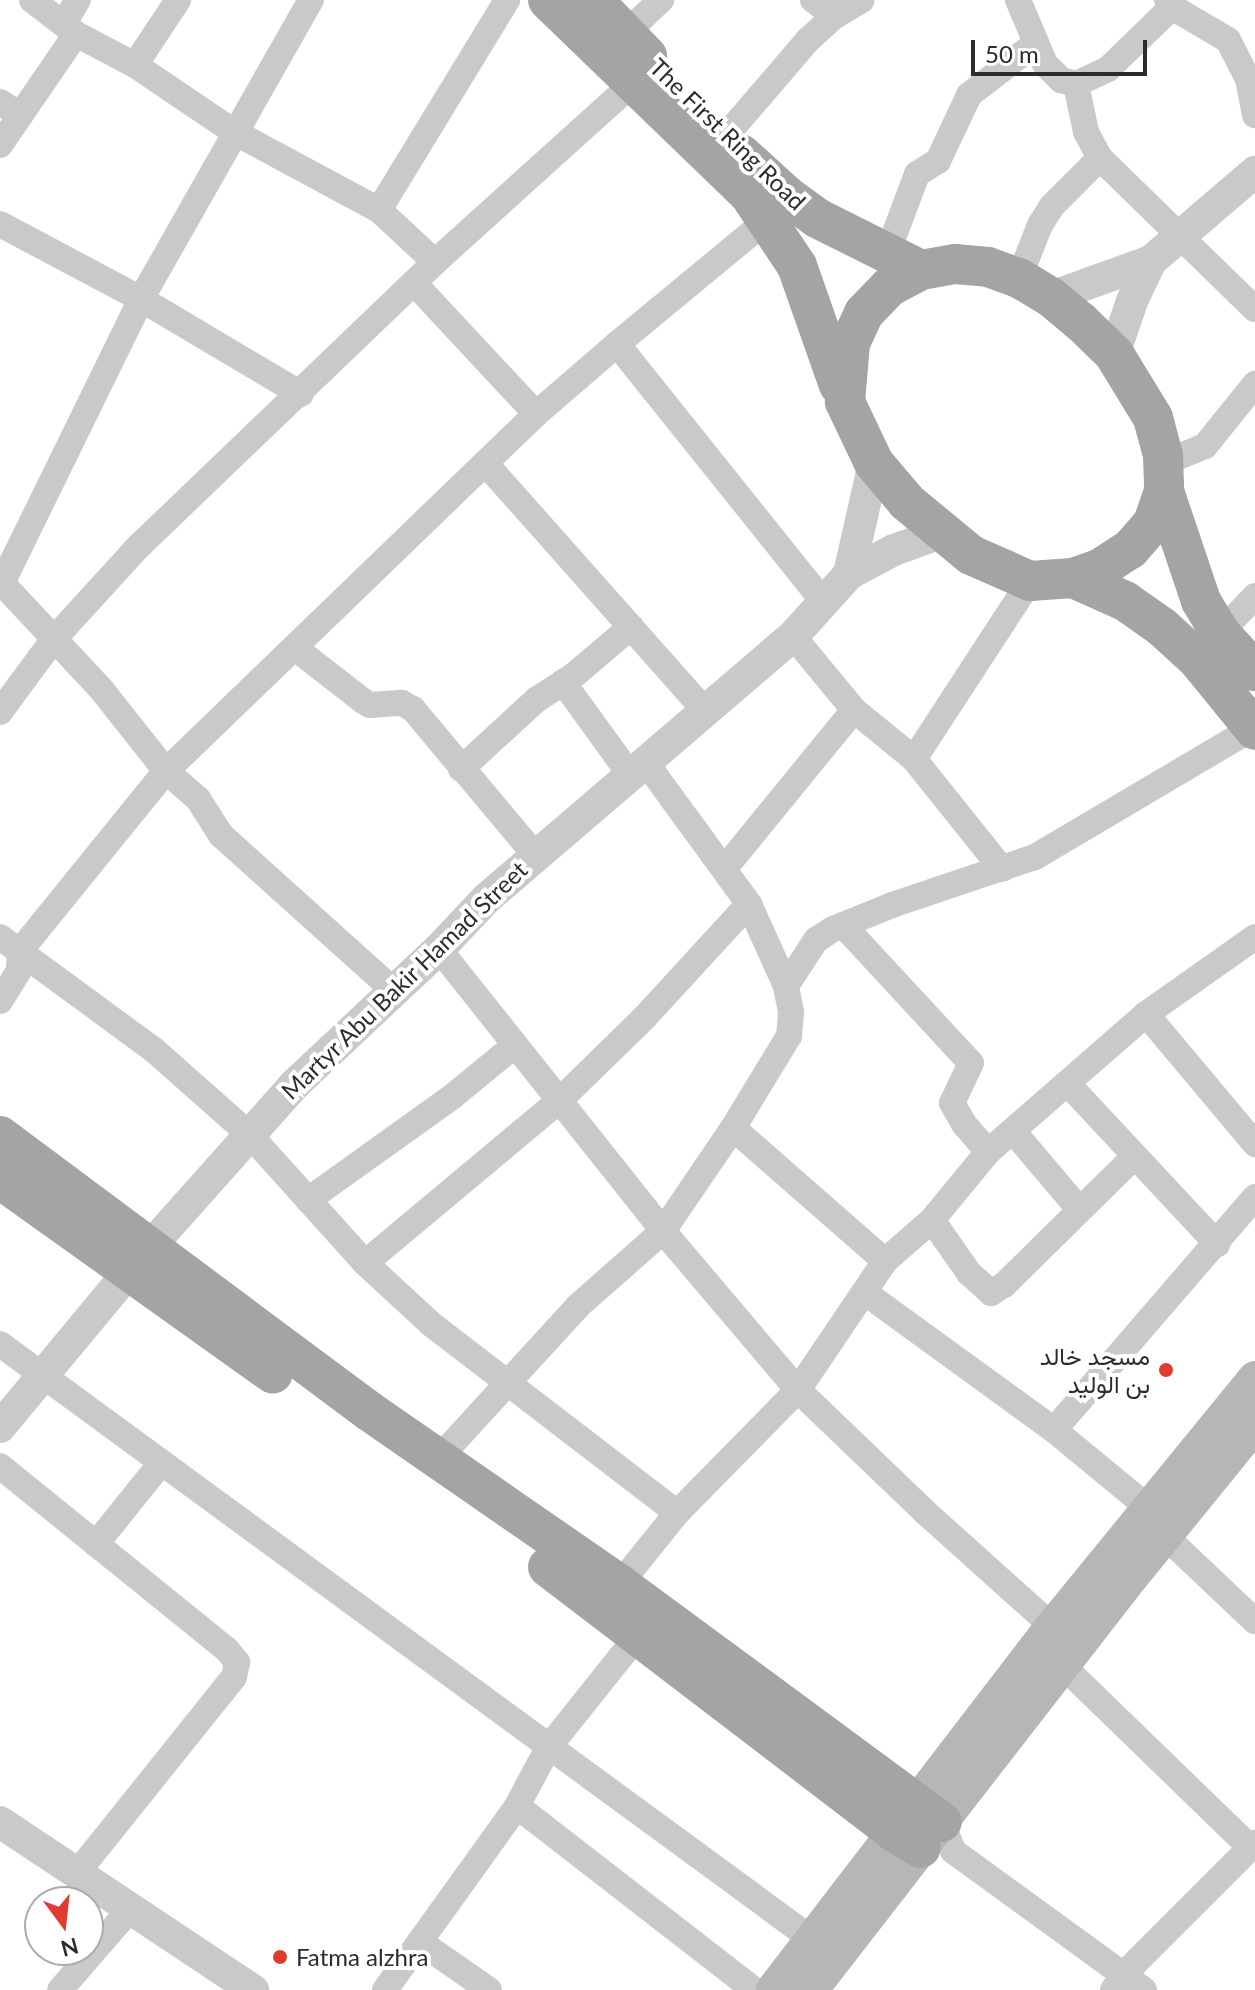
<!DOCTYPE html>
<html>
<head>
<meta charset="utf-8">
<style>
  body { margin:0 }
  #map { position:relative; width:1255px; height:1990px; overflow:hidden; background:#fff; font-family:Lato,Vazirmatn,sans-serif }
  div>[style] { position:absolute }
  .minor>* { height:26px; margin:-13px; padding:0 13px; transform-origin:13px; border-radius:13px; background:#c9c9c9 }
  .tertiary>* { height:32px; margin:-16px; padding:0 16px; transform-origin:16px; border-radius:16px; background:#c9c9c9 }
  .secondary>* { height:36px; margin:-18px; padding:0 18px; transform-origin:18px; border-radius:18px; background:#b6b6b6 }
  .primary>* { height:40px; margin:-20px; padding:0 20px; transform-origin:20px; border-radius:20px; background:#a4a4a4 }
  .dots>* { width:22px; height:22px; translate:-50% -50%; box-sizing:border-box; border:4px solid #fff; border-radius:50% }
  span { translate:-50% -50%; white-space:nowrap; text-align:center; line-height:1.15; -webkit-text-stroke:8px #fff; paint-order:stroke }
  .street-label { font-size:24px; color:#2c2c2c }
  .poi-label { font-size:24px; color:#2c2c2c }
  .right { translate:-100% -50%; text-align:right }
  .left { translate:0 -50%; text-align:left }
  .north { position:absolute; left:24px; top:1886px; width:80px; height:80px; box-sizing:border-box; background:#fff; border:2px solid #ababab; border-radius:50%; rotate:165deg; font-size:22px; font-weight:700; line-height:32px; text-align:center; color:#2c2c2c }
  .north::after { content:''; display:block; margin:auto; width:28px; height:36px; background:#e03b31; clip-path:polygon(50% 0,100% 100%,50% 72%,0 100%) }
  .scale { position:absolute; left:971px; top:40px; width:176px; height:36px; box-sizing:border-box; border:4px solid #2c2c2c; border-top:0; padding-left:10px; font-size:24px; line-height:28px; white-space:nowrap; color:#2c2c2c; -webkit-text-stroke:6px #fff; paint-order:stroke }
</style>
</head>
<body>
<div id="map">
  <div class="minor">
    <div style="left:32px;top:0;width:56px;rotate:37.7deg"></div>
    <div style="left:76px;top:34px;width:67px;rotate:27.7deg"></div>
    <div style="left:135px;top:65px;width:120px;rotate:34.1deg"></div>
    <div style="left:234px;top:132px;width:165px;rotate:28.3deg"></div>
    <div style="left:379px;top:210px;width:76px;rotate:42.9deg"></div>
    <div style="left:813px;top:0;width:27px;rotate:36deg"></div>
    <div style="left:1018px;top:0;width:69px;rotate:67.1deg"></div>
    <div style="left:1045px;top:64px;width:23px;rotate:45deg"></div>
    <div style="left:1061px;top:80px;width:16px;rotate:15deg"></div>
    <div style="left:1076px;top:84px;width:35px;rotate:-25deg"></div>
    <div style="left:1108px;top:69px;width:89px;rotate:-44.1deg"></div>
    <div style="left:1167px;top:0;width:9px;rotate:54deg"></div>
    <div style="left:1172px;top:7px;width:65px;rotate:30.5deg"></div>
    <div style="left:1228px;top:40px;width:44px;rotate:62.9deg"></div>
    <div style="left:1248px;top:79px;width:37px;rotate:79deg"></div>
    <div style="left:64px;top:23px;width:27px;rotate:-59deg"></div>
    <div style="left:625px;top:34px;width:50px;rotate:-43.4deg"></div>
    <div style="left:135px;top:65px;width:78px;rotate:-56.5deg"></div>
    <div style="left:1076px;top:84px;width:49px;rotate:78.2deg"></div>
    <div style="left:1086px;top:132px;width:30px;rotate:62deg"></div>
    <div style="left:1100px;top:158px;width:216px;rotate:44.3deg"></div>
    <div style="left:0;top:102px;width:24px;rotate:33deg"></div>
    <div style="left:724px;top:138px;width:129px;rotate:-49.4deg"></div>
    <div style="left:808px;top:40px;width:36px;rotate:-42deg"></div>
    <div style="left:835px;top:16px;width:31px;rotate:-31deg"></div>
    <div style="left:0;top:145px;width:135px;rotate:-55.6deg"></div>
    <div style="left:379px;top:210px;width:246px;rotate:-58.6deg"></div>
    <div style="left:767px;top:220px;width:195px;rotate:140.4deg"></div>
    <div style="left:617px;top:344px;width:331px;rotate:51.3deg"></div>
    <div style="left:0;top:224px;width:160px;rotate:28deg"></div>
    <div style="left:141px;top:299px;width:186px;rotate:30.7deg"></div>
    <div style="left:887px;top:254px;width:85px;rotate:-69.4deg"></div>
    <div style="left:917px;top:174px;width:25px;rotate:-32deg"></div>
    <div style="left:938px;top:161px;width:73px;rotate:-64.8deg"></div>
    <div style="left:969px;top:95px;width:85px;rotate:-37.8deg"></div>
    <div style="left:1019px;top:278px;width:57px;rotate:-68.4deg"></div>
    <div style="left:1040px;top:225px;width:22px;rotate:-58deg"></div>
    <div style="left:1052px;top:206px;width:68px;rotate:-45deg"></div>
    <div style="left:414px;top:283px;width:179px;rotate:47deg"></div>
    <div style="left:1163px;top:456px;width:15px;rotate:4deg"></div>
    <div style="left:1178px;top:457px;width:29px;rotate:-22deg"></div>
    <div style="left:1205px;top:446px;width:80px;rotate:-51.1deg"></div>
    <div style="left:486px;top:464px;width:330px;rotate:48.4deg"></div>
    <div style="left:0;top:581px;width:148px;rotate:46.9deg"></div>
    <div style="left:101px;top:689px;width:105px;rotate:51.6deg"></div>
    <div style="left:166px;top:771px;width:43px;rotate:41.2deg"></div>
    <div style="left:198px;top:799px;width:43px;rotate:57.4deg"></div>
    <div style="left:221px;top:835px;width:233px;rotate:42deg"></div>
    <div style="left:2px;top:583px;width:316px;rotate:-63.9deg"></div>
    <div style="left:141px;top:299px;width:344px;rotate:-60.4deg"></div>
    <div style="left:1220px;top:633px;width:51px;rotate:-46.6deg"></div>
    <div style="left:793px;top:636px;width:96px;rotate:50.5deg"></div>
    <div style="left:854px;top:710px;width:77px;rotate:39.2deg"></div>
    <div style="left:914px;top:759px;width:141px;rotate:51.3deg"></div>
    <div style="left:295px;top:648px;width:86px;rotate:37.9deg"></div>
    <div style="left:363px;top:701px;width:8px;rotate:30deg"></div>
    <div style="left:370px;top:705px;width:32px;rotate:-4deg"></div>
    <div style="left:402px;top:703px;width:13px;rotate:29deg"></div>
    <div style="left:413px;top:709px;width:190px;rotate:50.1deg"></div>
    <div style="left:563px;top:682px;width:116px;rotate:54.1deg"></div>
    <div style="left:0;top:712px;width:89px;rotate:-53.6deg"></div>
    <div style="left:53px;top:640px;width:126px;rotate:-47.6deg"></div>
    <div style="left:138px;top:547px;width:412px;rotate:-43.8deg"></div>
    <div style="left:435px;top:262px;width:268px;rotate:-42.1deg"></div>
    <div style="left:914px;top:759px;width:212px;rotate:-56.9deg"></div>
    <div style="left:461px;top:769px;width:102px;rotate:-42.6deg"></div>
    <div style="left:536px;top:700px;width:44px;rotate:-33deg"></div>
    <div style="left:573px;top:676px;width:76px;rotate:-40.2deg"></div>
    <div style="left:725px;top:868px;width:204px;rotate:-50.8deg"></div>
    <div style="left:843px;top:925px;width:188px;rotate:47.2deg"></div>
    <div style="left:971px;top:1063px;width:44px;rotate:115.4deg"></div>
    <div style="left:952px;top:1103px;width:24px;rotate:60deg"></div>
    <div style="left:964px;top:1124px;width:37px;rotate:49deg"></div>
    <div style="left:0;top:937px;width:191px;rotate:36.3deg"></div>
    <div style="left:154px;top:1050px;width:127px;rotate:41.5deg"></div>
    <div style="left:249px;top:1134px;width:173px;rotate:48deg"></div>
    <div style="left:365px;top:1263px;width:90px;rotate:42.7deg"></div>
    <div style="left:431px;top:1324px;width:310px;rotate:37.5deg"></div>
    <div style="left:439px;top:949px;width:360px;rotate:51.5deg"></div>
    <div style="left:663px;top:1231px;width:209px;rotate:49.7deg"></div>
    <div style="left:798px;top:1390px;width:176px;rotate:43.8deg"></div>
    <div style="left:925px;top:1512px;width:172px;rotate:41.9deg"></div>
    <div style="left:786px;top:986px;width:55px;rotate:-56.9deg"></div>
    <div style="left:816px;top:940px;width:20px;rotate:-33deg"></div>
    <div style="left:833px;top:929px;width:64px;rotate:-22.1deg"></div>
    <div style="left:892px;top:905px;width:151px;rotate:-18.6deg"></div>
    <div style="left:1035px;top:857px;width:253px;rotate:-30.6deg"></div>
    <div style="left:0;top:1001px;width:36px;rotate:-58deg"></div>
    <div style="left:19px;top:970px;width:19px;rotate:-87deg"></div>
    <div style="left:20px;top:951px;width:232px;rotate:-51deg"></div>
    <div style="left:166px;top:771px;width:514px;rotate:-43.98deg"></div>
    <div style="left:536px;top:414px;width:107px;rotate:-40.8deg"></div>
    <div style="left:1146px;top:1014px;width:170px;rotate:50deg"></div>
    <div style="left:1068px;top:1084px;width:219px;rotate:47deg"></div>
    <div style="left:733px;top:1128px;width:202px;rotate:41.2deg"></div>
    <div style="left:1013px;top:1131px;width:102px;rotate:49.8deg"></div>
    <div style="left:308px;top:1200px;width:178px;rotate:-35.6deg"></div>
    <div style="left:453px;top:1096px;width:80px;rotate:-39.4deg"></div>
    <div style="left:932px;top:1220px;width:65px;rotate:55.1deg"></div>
    <div style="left:969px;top:1273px;width:30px;rotate:42deg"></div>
    <div style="left:991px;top:1293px;width:15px;rotate:-32deg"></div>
    <div style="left:1004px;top:1285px;width:182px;rotate:-44.6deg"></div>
    <div style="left:365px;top:1263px;width:253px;rotate:-39.9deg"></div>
    <div style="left:559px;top:1101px;width:119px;rotate:-44.3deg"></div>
    <div style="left:644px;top:1018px;width:155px;rotate:-47.4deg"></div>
    <div style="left:864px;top:1292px;width:235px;rotate:36deg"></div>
    <div style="left:1054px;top:1430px;width:126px;rotate:39.5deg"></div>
    <div style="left:0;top:1344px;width:1008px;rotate:36.24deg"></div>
    <div style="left:1054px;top:1430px;width:308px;rotate:-49.2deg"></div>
    <div style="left:438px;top:1459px;width:207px;rotate:-47.5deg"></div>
    <div style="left:578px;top:1306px;width:113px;rotate:-41.4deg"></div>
    <div style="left:663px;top:1231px;width:125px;rotate:-55.8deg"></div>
    <div style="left:733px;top:1128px;width:108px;rotate:-58.7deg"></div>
    <div style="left:789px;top:1036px;width:24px;rotate:-85deg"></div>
    <div style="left:791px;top:1012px;width:26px;rotate:-101deg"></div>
    <div style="left:786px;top:986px;width:90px;rotate:-114.3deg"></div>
    <div style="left:749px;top:904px;width:175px;rotate:-126.1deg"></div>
    <div style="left:0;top:1466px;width:292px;rotate:39deg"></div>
    <div style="left:227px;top:1650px;width:16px;rotate:50deg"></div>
    <div style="left:237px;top:1662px;width:15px;rotate:101deg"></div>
    <div style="left:234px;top:1677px;width:251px;rotate:128.7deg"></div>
    <div style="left:1165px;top:1536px;width:124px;rotate:43.4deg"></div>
    <div style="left:96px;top:1544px;width:105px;rotate:-51.2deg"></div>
    <div style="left:610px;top:1596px;width:107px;rotate:-51.1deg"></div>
    <div style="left:677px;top:1513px;width:173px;rotate:-45.5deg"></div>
    <div style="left:798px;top:1390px;width:156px;rotate:-56deg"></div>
    <div style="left:885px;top:1261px;width:62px;rotate:-41.1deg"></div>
    <div style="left:932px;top:1220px;width:88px;rotate:-50.5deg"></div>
    <div style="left:988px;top:1152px;width:210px;rotate:-41.1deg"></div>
    <div style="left:1146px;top:1014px;width:133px;rotate:-35.2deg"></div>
    <div style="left:1062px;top:1665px;width:262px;rotate:44.1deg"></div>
    <div style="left:517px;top:1806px;width:300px;rotate:37.8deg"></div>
    <div style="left:942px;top:1822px;width:31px;rotate:69deg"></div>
    <div style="left:953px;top:1851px;width:236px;rotate:36deg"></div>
    <div style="left:420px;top:1942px;width:84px;rotate:34.8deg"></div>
    <div style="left:60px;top:1990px;width:108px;rotate:-49.1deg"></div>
    <div style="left:385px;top:1990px;width:226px;rotate:-54.3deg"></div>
    <div style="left:517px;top:1806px;width:66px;rotate:-61.9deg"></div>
    <div style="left:548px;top:1748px;width:146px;rotate:-51.4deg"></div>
    <div style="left:1113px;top:1990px;width:18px;rotate:-56deg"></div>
    <div style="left:1123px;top:1975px;width:187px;rotate:-45deg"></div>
  </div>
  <div class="tertiary">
    <div style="left:1051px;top:297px;width:106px;rotate:-19.8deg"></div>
    <div style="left:1151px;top:261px;width:137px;rotate:-40.6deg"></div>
    <div style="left:1114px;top:354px;width:56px;rotate:-71.2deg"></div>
    <div style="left:1132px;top:301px;width:44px;rotate:-64.6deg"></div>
    <div style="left:849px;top:574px;width:114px;rotate:-77.3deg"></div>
    <div style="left:0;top:1427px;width:231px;rotate:-50.3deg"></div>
    <div style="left:148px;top:1249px;width:220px;rotate:-48.3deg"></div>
    <div style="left:294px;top:1085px;width:199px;rotate:-43.2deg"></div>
    <div style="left:439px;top:949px;width:69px;rotate:-46.8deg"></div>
    <div style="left:486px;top:899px;width:404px;rotate:-40.6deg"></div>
    <div style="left:793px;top:636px;width:84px;rotate:-47.9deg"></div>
    <div style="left:849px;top:574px;width:51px;rotate:-28.1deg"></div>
    <div style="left:894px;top:550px;width:50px;rotate:-19.9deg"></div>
    <div style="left:0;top:1822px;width:304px;rotate:33.6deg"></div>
  </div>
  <div class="secondary">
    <div style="left:774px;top:1990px;width:458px;rotate:-52.5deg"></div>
    <div style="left:1053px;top:1627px;width:320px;rotate:-50.8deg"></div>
    <div style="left:810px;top:1990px;width:512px;rotate:-52.21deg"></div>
    <div style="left:1124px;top:1585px;width:208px;rotate:-50.9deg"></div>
  </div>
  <div class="primary">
    <div style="left:548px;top:0;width:279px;rotate:44deg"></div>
    <div style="left:749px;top:194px;width:87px;rotate:56.3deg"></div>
    <div style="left:797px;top:266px;width:126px;rotate:70.6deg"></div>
    <div style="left:593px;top:0;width:78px;rotate:46deg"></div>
    <div style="left:741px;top:154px;width:62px;rotate:42.4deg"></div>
    <div style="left:787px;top:196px;width:37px;rotate:36deg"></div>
    <div style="left:817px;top:218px;width:116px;rotate:26.6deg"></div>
    <div style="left:1164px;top:491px;width:34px;rotate:109deg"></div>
    <div style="left:1153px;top:523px;width:35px;rotate:131deg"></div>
    <div style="left:1130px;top:549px;width:37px;rotate:147deg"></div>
    <div style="left:1099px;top:569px;width:28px;rotate:161deg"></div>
    <div style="left:1073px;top:578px;width:43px;rotate:176deg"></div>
    <div style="left:1030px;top:581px;width:64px;rotate:-156.2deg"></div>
    <div style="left:971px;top:555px;width:83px;rotate:-140.4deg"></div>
    <div style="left:907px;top:502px;width:51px;rotate:-130.2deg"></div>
    <div style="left:874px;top:463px;width:68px;rotate:-115.4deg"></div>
    <div style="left:845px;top:402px;width:59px;rotate:-85.2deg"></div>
    <div style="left:850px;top:343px;width:33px;rotate:-65deg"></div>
    <div style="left:864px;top:313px;width:36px;rotate:-46deg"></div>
    <div style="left:889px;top:287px;width:36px;rotate:-28deg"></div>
    <div style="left:921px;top:270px;width:35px;rotate:-10deg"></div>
    <div style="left:955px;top:264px;width:33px;rotate:5deg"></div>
    <div style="left:988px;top:267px;width:33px;rotate:20deg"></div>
    <div style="left:1019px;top:278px;width:37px;rotate:31deg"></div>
    <div style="left:1051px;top:297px;width:39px;rotate:40deg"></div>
    <div style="left:1081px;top:322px;width:46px;rotate:44.1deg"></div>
    <div style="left:1114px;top:354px;width:75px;rotate:58.6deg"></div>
    <div style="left:1153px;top:418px;width:39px;rotate:75deg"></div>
    <div style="left:1163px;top:456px;width:35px;rotate:88deg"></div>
    <div style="left:1164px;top:491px;width:116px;rotate:71.4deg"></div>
    <div style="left:1201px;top:601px;width:37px;rotate:59deg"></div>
    <div style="left:1220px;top:633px;width:52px;rotate:47.4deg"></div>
    <div style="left:1073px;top:578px;width:57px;rotate:23.9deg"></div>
    <div style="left:1125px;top:601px;width:45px;rotate:35.1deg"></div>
    <div style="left:1162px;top:627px;width:49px;rotate:42.5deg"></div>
    <div style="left:1198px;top:660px;width:90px;rotate:50.8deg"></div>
    <div style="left:0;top:1136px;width:460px;rotate:36.7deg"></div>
    <div style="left:369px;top:1411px;width:304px;rotate:34.7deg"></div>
    <div style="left:619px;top:1584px;width:401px;rotate:36.4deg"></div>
    <div style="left:0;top:1179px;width:335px;rotate:35.5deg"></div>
    <div style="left:548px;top:1567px;width:436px;rotate:37.4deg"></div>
    <div style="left:894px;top:1832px;width:31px;rotate:31deg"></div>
  </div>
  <div class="dots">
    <div style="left:1166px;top:1370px;background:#e03b31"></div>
    <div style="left:280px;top:1957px;background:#e03b31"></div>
  </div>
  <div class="street-label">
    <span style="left:728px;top:134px;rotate:44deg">The First Ring Road</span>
    <span style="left:404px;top:980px;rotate:-44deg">Martyr Abu Bakir Hamad Street</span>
  </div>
  <div class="poi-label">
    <span class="right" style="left:1150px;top:1370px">مسجد خالد<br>بن الوليد</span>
    <span class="left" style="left:296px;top:1957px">Fatma alzhra</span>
  </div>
  <div class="north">N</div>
  <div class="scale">50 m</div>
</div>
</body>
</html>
